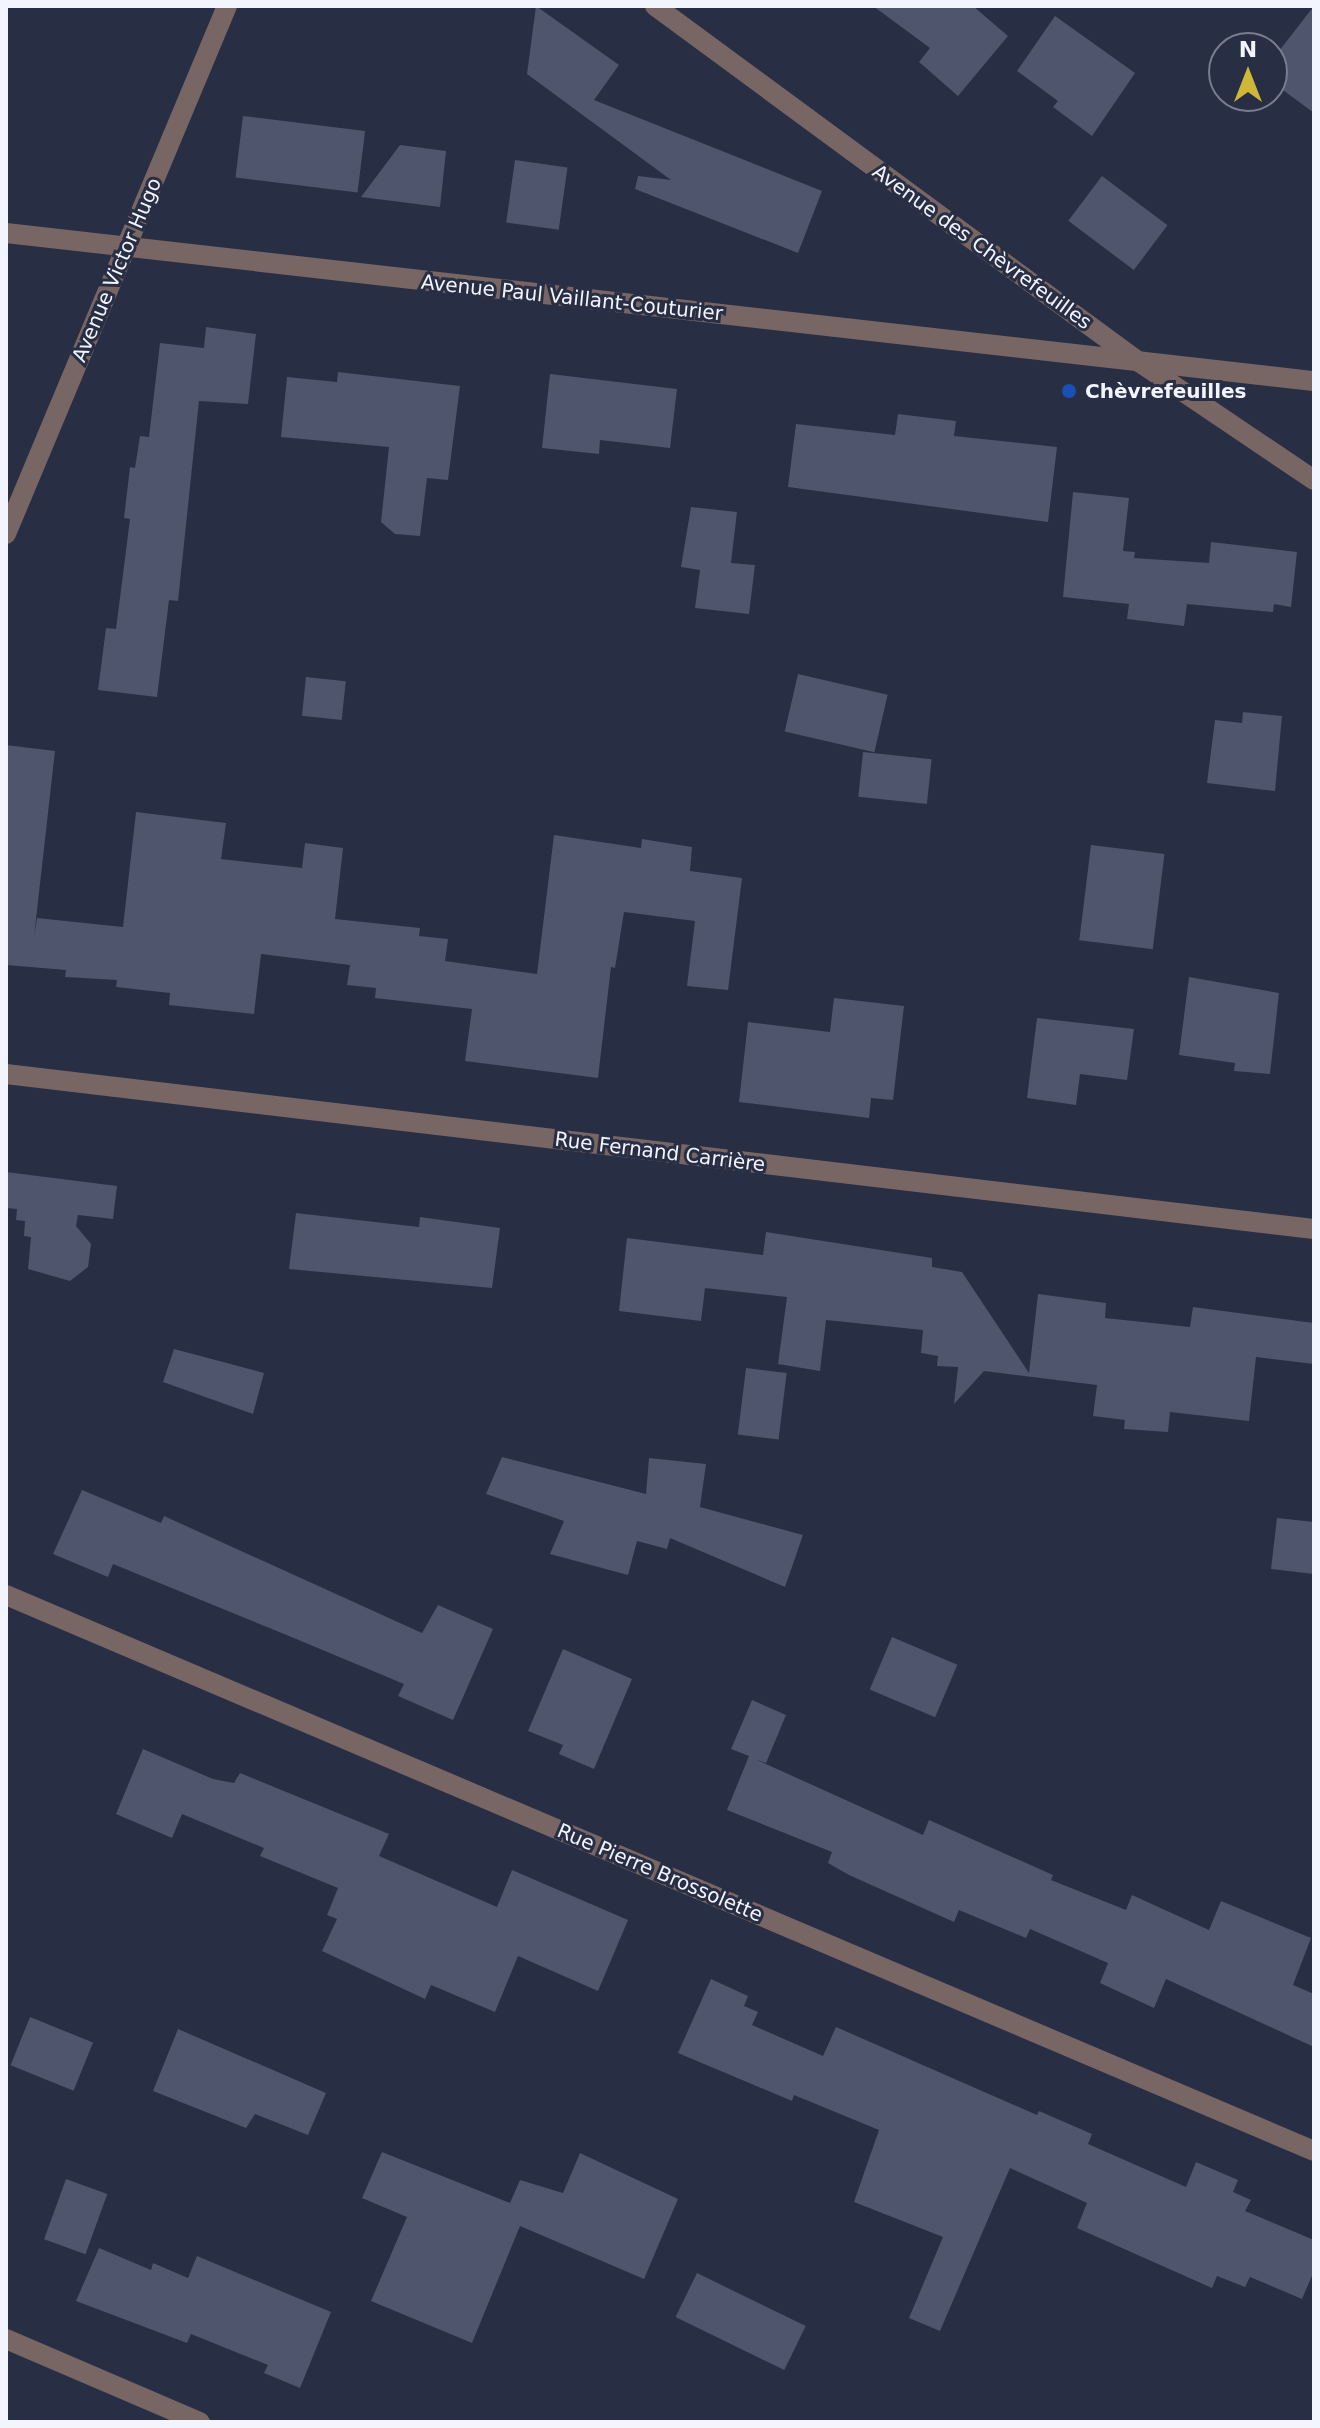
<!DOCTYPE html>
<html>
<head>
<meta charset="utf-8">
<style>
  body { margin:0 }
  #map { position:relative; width:1320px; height:2428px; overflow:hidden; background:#282e44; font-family:"DejaVu Sans",sans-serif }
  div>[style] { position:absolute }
  .building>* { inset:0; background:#4e556c; transform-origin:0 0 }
  .minor>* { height:20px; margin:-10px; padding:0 10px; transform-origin:10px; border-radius:10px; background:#776664 }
  .dots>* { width:22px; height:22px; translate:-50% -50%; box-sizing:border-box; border:4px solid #282e44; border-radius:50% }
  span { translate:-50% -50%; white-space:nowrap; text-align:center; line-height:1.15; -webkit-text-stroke:6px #282e44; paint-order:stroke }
  .street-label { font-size:20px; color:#f2f5fd }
  .poi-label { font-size:20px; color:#f2f5fd; font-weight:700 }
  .left { translate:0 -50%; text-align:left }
  .frame { position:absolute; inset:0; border:8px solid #f2f5fd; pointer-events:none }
  .north { position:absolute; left:1208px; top:32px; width:80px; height:80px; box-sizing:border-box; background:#282e44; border:2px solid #797e8e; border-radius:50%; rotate:0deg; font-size:22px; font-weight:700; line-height:32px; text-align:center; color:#f2f5fd }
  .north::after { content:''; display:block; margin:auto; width:28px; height:36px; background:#cfb837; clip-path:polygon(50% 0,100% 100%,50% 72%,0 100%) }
</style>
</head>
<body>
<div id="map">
  <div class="building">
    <div style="clip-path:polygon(536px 6px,619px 65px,594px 100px,822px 191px,798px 253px,635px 189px,638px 176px,671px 180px,527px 74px)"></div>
    <div style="clip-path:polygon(873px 6px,973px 6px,1008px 36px,958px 96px,919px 62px,930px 48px)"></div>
    <div style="clip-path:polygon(1314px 6px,1314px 113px,1272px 82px,1272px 60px)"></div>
    <div style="clip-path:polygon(1055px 16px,1135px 73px,1092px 136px,1053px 107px,1058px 101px,1017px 71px)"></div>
    <div style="left:243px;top:116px;width:123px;height:62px;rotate:7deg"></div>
    <div style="clip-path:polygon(400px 145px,446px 151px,440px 207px,361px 197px)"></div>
    <div style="left:515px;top:160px;width:53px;height:63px;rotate:8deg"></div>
    <div style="left:1102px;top:176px;width:82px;height:56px;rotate:37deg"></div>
    <div style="clip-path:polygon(206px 327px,256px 334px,248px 404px,199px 401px,178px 601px,169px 600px,157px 697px,98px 690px,106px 628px,116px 629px,130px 519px,124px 518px,130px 467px,135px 468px,140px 436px,149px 437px,160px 343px,204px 348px)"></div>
    <div style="clip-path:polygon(338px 372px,460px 386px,448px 480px,427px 478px,420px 536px,395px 534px,381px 522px,389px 447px,281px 437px,287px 377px,337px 382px)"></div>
    <div style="clip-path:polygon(550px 374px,677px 389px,670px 448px,600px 440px,599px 454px,542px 448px)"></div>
    <div style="clip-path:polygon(898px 414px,956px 421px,954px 436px,1057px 447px,1048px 522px,788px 487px,796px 424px,895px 435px)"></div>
    <div style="clip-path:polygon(1073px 492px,1129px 498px,1123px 551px,1135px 552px,1134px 558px,1209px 563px,1211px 542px,1297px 552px,1291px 607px,1274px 604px,1273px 612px,1187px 604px,1184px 626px,1127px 619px,1129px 604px,1063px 597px)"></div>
    <div style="clip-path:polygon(691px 507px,737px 512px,731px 563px,755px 565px,749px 614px,695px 608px,700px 570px,681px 567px)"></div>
    <div style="left:798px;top:674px;width:92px;height:59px;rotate:13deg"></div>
    <div style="left:306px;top:677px;width:40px;height:39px;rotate:6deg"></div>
    <div style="clip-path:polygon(1243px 712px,1282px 716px,1275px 791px,1207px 783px,1215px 720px,1242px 723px)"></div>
    <div style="clip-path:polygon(6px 745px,55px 751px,34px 937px,37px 918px,123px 927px,136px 812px,226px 823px,221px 859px,302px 868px,305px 843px,343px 848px,335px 919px,420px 928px,419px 936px,448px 939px,445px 961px,537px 974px,554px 835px,641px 848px,642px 839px,692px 847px,690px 871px,742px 878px,728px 990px,687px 986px,695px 921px,624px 912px,615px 968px,611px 967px,598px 1078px,465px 1061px,472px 1009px,375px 998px,376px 988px,347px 985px,350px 965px,261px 954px,254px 1014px,169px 1005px,170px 993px,116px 987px,117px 980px,65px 977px,66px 970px,6px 965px)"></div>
    <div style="left:863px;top:752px;width:69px;height:45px;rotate:6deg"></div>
    <div style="left:1091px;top:845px;width:74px;height:96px;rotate:7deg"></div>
    <div style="clip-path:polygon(1189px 977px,1279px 993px,1270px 1074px,1234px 1071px,1235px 1063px,1179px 1055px)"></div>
    <div style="clip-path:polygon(834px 998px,904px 1006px,893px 1100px,871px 1098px,869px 1118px,739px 1102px,748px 1022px,830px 1032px)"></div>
    <div style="clip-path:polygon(1037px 1018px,1134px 1029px,1127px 1080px,1080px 1074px,1076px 1105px,1027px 1098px)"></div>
    <div style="clip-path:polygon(6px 1172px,117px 1186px,113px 1219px,78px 1215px,76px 1226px,91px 1244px,88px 1267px,70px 1281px,28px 1269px,31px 1237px,24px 1236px,25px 1221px,16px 1220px,17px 1209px,6px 1208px)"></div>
    <div style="clip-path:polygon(296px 1213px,419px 1227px,420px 1217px,500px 1228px,492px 1288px,289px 1269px)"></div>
    <div style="clip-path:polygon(766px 1232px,932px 1258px,932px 1267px,962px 1272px,1029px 1373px,1038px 1294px,1106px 1303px,1105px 1318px,1190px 1327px,1193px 1307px,1314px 1323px,1314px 1364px,1256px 1357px,1249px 1421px,1170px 1412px,1168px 1432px,1124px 1429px,1125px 1420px,1093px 1416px,1097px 1385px,984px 1371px,954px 1404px,958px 1367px,937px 1366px,938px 1356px,921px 1353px,923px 1330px,826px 1320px,820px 1371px,778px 1364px,787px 1297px,705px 1288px,701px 1321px,619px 1311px,627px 1238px,763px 1255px)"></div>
    <div style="clip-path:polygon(174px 1349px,264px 1373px,253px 1414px,163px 1382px)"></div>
    <div style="left:746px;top:1368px;width:41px;height:67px;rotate:7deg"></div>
    <div style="clip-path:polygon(502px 1457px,646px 1494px,649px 1458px,706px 1464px,700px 1507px,803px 1535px,785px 1587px,670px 1538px,667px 1549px,637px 1541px,628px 1575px,550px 1554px,564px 1521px,486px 1494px)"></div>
    <div style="clip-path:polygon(82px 1490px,161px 1523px,164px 1516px,422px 1633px,438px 1605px,493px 1629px,453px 1720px,398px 1696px,404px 1684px,289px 1636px,113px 1564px,108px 1577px,53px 1554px)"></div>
    <div style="clip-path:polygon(1277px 1518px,1314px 1522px,1314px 1574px,1271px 1569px)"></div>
    <div style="left:892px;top:1637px;width:71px;height:57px;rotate:23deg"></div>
    <div style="clip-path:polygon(563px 1649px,632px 1679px,594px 1769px,559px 1754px,563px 1745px,528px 1731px)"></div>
    <div style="clip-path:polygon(752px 1700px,786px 1715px,766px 1763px,755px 1759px,923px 1835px,929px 1820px,1053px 1875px,1051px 1880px,1126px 1910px,1132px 1895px,1209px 1930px,1221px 1901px,1311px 1938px,1293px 1985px,1314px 1994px,1314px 2047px,1166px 1979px,1154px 2008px,1100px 1983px,1108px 1963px,1030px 1929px,1026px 1938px,959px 1910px,954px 1922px,849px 1875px,828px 1863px,832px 1852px,727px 1810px,749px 1756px,731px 1749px)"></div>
    <div style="clip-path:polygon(143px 1749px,213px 1779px,234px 1783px,240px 1773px,389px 1834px,379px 1856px,497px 1907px,512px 1870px,628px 1920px,598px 1991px,518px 1956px,495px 2012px,431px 1985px,425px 1999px,322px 1951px,337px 1919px,327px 1915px,338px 1888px,260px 1856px,264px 1848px,182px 1814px,172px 1838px,116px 1814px)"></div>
    <div style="clip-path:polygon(711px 1979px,748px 1996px,744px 2006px,758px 2012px,752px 2025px,823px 2056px,836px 2027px,1037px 2115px,1039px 2111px,1092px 2134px,1088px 2144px,1186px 2187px,1196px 2162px,1238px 2180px,1233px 2192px,1251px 2200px,1245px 2211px,1314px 2240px,1314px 2271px,1302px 2299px,1250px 2277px,1245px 2287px,1217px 2276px,1212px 2288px,1077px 2228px,1087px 2203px,1010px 2168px,940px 2331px,909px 2318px,943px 2237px,854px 2202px,879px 2130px,794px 2095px,792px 2101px,678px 2053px)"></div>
    <div style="left:30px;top:2017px;width:68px;height:52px;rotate:22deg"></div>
    <div style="clip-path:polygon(178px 2029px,326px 2093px,308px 2135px,255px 2114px,246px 2128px,153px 2091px)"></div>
    <div style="clip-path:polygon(382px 2152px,510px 2203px,520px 2180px,563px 2193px,580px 2153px,678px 2199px,644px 2279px,520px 2226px,472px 2343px,371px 2301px,407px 2217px,362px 2198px)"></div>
    <div style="left:66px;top:2179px;width:44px;height:64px;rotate:20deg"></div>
    <div style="clip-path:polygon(99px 2248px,151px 2270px,153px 2263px,188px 2278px,197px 2256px,331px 2312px,300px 2388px,264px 2373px,268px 2365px,191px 2334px,187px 2343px,76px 2301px)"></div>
    <div style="left:697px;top:2273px;width:121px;height:49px;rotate:26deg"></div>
  </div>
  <div class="minor">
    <div style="left:655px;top:6px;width:601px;rotate:36.34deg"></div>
    <div style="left:1139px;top:362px;width:211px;rotate:34deg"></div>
    <div style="left:6px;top:233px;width:1316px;rotate:6.46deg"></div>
    <div style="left:6px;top:534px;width:572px;rotate:-67.29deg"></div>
    <div style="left:6px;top:1074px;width:1317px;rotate:6.76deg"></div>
    <div style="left:6px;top:1595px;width:1421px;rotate:23.03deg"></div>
    <div style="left:6px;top:2339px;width:211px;rotate:23.2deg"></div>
  </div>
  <div class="dots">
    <div style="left:1069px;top:391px;background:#1a4fb4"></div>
  </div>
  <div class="street-label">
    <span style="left:982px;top:247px;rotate:36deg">Avenue des Chèvrefeuilles</span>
    <span style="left:117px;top:270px;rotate:-67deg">Avenue Victor Hugo</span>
    <span style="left:572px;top:298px;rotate:6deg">Avenue Paul Vaillant-Couturier</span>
    <span style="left:660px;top:1152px;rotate:7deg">Rue Fernand Carrière</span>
    <span style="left:660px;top:1873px;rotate:23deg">Rue Pierre Brossolette</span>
  </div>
  <div class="poi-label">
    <span class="left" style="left:1085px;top:391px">Chèvrefeuilles</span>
  </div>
  <div class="frame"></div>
  <div class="north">N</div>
</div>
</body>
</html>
